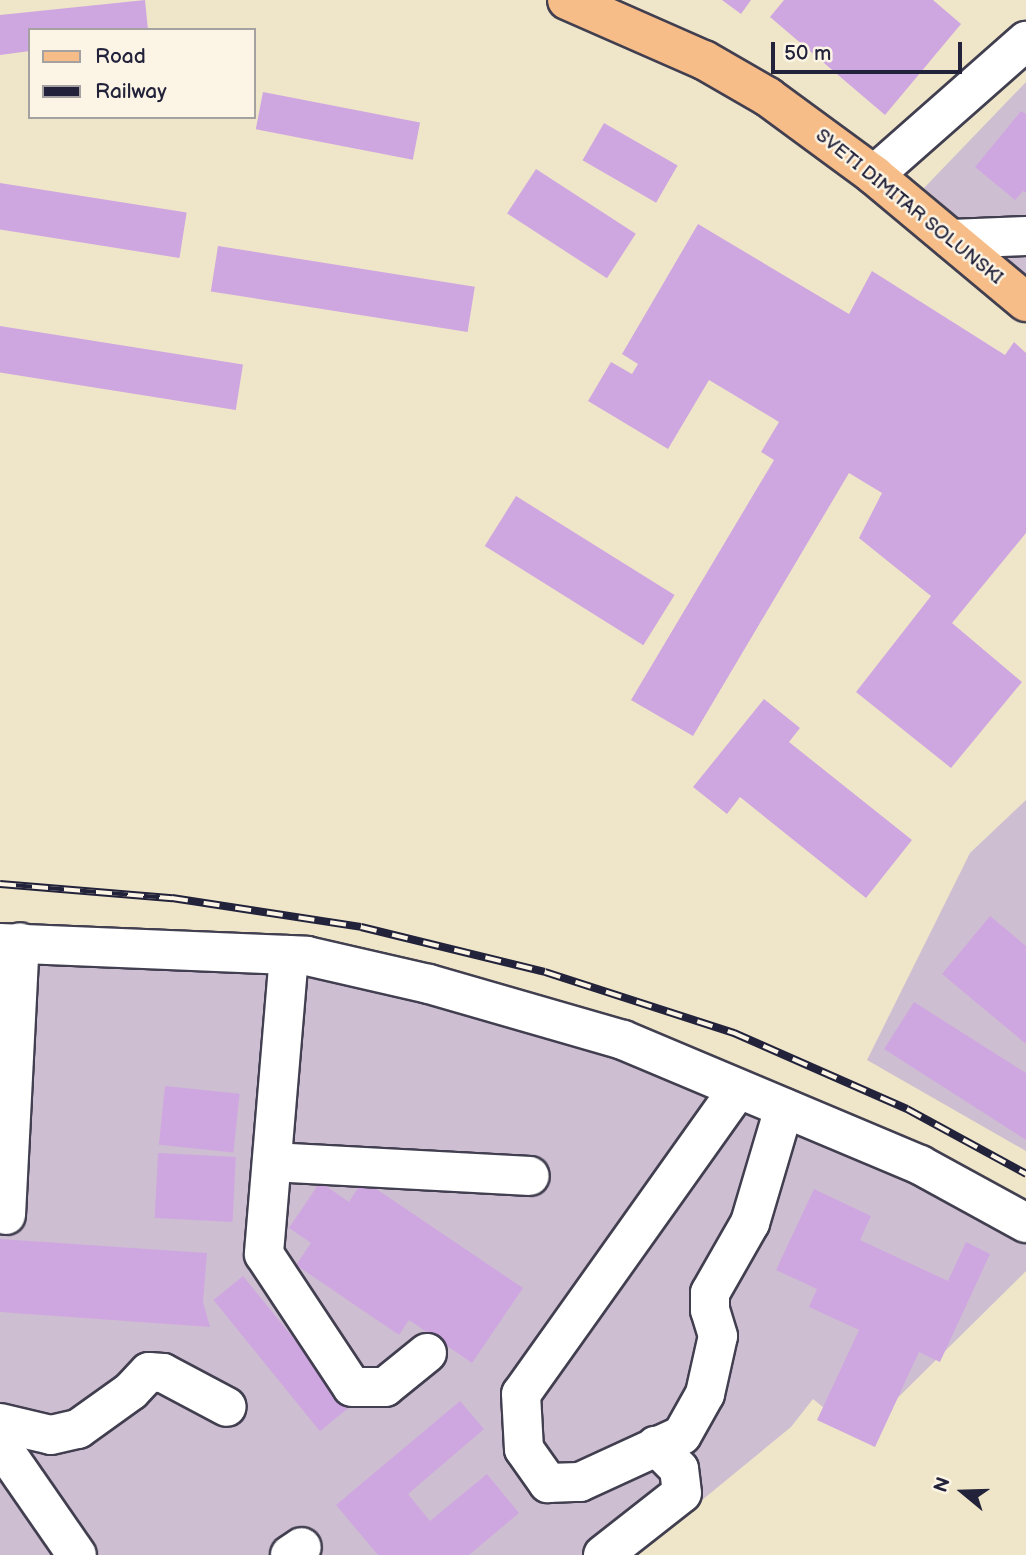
<!DOCTYPE html>
<html>
<head>
<meta charset="utf-8">
<style>
  body { margin:0 }
  #map { position:relative; width:1026px; height:1555px; overflow:hidden; background:#efe6c9; font-family:"Balsamiq Sans",sans-serif }
  div>[style] { position:absolute }
  .industrial>* { inset:0; background:#cebed1 }
  .building>* { inset:0; background:#cfa7e0; transform-origin:0 0 }
  .roads { filter:drop-shadow(2px 0 #413f50) drop-shadow(-2px 0 #413f50) drop-shadow(0 2px #413f50) drop-shadow(0 -2px #413f50) }
  .minor>* { height:38px; margin:-19px; padding:0 19px; transform-origin:19px; border-radius:19px; background:#fff }
  .major>* { height:38px; margin:-19px; padding:0 19px; transform-origin:19px; border-radius:19px; background:#f7bd88 }
  .rail>* { height:8px; margin-top:-4px; transform-origin:0; background:repeating-linear-gradient(90deg,#fcf5e5 0 16px,#22223b 0 32px); box-sizing:border-box; border-block:2px solid #22223b }
  span { translate:-50% -50%; white-space:nowrap; text-align:center; line-height:1.15; -webkit-text-stroke:5px #fcf5e5; paint-order:stroke }
  .street-label { font-size:19px; color:#22223b }
  .legend { position:absolute; left:28px; top:28px; width:228px; height:91px; box-sizing:border-box; background:#fcf5e5; border:2px solid #a5a1a1; margin:0; padding:9px 12px; list-style:none; font-size:21px; color:#22223b }
  .legend li { display:flex; align-items:center; gap:14px; height:35px }
  .legend b { width:35px; border:2px solid #a5a1a1 }
  .north { position:absolute; left:928px; top:1457px; width:70px; height:70px; -webkit-text-stroke:5px #fcf5e5; paint-order:stroke; rotate:289deg; font-size:19px; font-weight:700; line-height:28px; text-align:center; color:#22223b }
  .north::after { content:''; display:block; margin:auto; width:24px; height:32px; background:#22223b; clip-path:polygon(50% 0,100% 100%,50% 72%,0 100%) }
  .scale { position:absolute; left:771px; top:42px; width:191px; height:32px; box-sizing:border-box; border:4px solid #22223b; border-top:0; padding-left:9px; font-size:21px; line-height:24px; white-space:nowrap; color:#22223b; -webkit-text-stroke:5px #fcf5e5; paint-order:stroke }
</style>
</head>
<body>
<div id="map">
  <div class="industrial">
    <div style="clip-path:polygon(1026px 82px,1026px 277px,924px 188px)"></div>
    <div style="clip-path:polygon(1026px 800px,1026px 1151px,867px 1060px,970px 853px)"></div>
    <div style="clip-path:polygon(0 952px,340px 978px,574px 1043px,716px 1090px,1026px 1238px,1026px 1271px,859px 1436px,813px 1399px,791px 1427px,635px 1555px,0 1555px)"></div>
  </div>
  <div class="building">
    <div style="clip-path:polygon(145px 0,148px 30px,30px 30px,30px 51px,0 55px,0 15px)"></div>
    <div style="clip-path:polygon(722px 0,751px 0,741px 14px)"></div>
    <div style="clip-path:polygon(784px 0,933px 0,961px 24px,885px 115px,770px 17px)"></div>
    <div style="left:263px;top:92px;width:160px;height:38px;rotate:11deg"></div>
    <div style="clip-path:polygon(1021px 111px,1026px 114px,1026px 193px,1023px 191px,1015px 200px,975px 167px)"></div>
    <div style="left:604px;top:123px;width:85px;height:43px;rotate:30deg"></div>
    <div style="left:536px;top:169px;width:119px;height:53px;rotate:33deg"></div>
    <div style="left:0;top:183px;width:189px;height:46px;rotate:9deg"></div>
    <div style="clip-path:polygon(698px 224px,849px 314px,872px 271px,1005px 355px,1014px 342px,1026px 353px,1026px 533px,952px 623px,1022px 682px,951px 768px,856px 692px,931px 596px,859px 538px,882px 493px,849px 473px,693px 736px,631px 700px,774px 460px,761px 452px,779px 422px,709px 380px,668px 449px,588px 401px,611px 362px,632px 374px,638px 364px,622px 354px)"></div>
    <div style="left:218px;top:246px;width:260px;height:46px;rotate:9deg"></div>
    <div style="left:0;top:326px;width:246px;height:46px;rotate:9deg"></div>
    <div style="left:516px;top:496px;width:187px;height:59px;rotate:32deg"></div>
    <div style="clip-path:polygon(764px 699px,800px 728px,789px 742px,912px 840px,866px 898px,740px 797px,727px 814px,693px 787px)"></div>
    <div style="clip-path:polygon(990px 916px,1026px 946px,1026px 1044px,942px 974px)"></div>
    <div style="clip-path:polygon(914px 1002px,1026px 1073px,1026px 1140px,884px 1049px)"></div>
    <div style="left:165px;top:1086px;width:75px;height:59px;rotate:6deg"></div>
    <div style="left:158px;top:1153px;width:78px;height:65px;rotate:3deg"></div>
    <div style="clip-path:polygon(363px 1180px,523px 1288px,472px 1363px,409px 1320px,399px 1335px,296px 1265px,311px 1243px,289px 1228px,320px 1182px,349px 1202px)"></div>
    <div style="clip-path:polygon(814px 1189px,871px 1216px,860px 1240px,948px 1281px,966px 1242px,990px 1254px,940px 1362px,919px 1352px,875px 1447px,817px 1420px,859px 1330px,809px 1307px,817px 1289px,776px 1270px)"></div>
    <div style="clip-path:polygon(0 1239px,207px 1253px,203px 1302px,210px 1327px,0 1312px)"></div>
    <div style="left:243px;top:1276px;width:169px;height:38px;rotate:51deg"></div>
    <div style="clip-path:polygon(460px 1401px,484px 1429px,408px 1494px,430px 1521px,487px 1474px,519px 1513px,469px 1555px,378px 1555px,336px 1505px)"></div>
  </div>
  <div class="roads">
    <div class="minor">
      <div style="left:874px;top:175px;width:203px;rotate:-41.4deg"></div>
      <div style="left:951px;top:239px;width:75px;rotate:-2.3deg"></div>
      <div style="left:0;top:943px;width:307px;rotate:2.4deg"></div>
      <div style="left:307px;top:956px;width:125px;rotate:12.9deg"></div>
      <div style="left:429px;top:984px;width:202px;rotate:16.1deg"></div>
      <div style="left:623px;top:1040px;width:322px;rotate:22.8deg"></div>
      <div style="left:920px;top:1165px;width:121px;rotate:28.7deg"></div>
      <div style="left:289px;top:955px;width:300px;rotate:94.8deg"></div>
      <div style="left:264px;top:1254px;width:159px;rotate:56.5deg"></div>
      <div style="left:352px;top:1387px;width:33px"></div>
      <div style="left:385px;top:1387px;width:54px;rotate:-39deg"></div>
      <div style="left:738px;top:1089px;width:374px;rotate:125.4deg"></div>
      <div style="left:521px;top:1394px;width:55px;rotate:86.9deg"></div>
      <div style="left:524px;top:1449px;width:42px;rotate:54.8deg"></div>
      <div style="left:548px;top:1483px;width:32px;rotate:-2deg"></div>
      <div style="left:580px;top:1482px;width:112px;rotate:-24.7deg"></div>
      <div style="left:682px;top:1435px;width:47px;rotate:-60.7deg"></div>
      <div style="left:705px;top:1394px;width:59px;rotate:-77.4deg"></div>
      <div style="left:718px;top:1336px;width:27px;rotate:-107deg"></div>
      <div style="left:710px;top:1310px;width:17px;rotate:-90deg"></div>
      <div style="left:710px;top:1293px;width:81px;rotate:-60.3deg"></div>
      <div style="left:750px;top:1223px;width:120px;rotate:-73.5deg"></div>
      <div style="left:272px;top:1162px;width:258px;rotate:3.1deg"></div>
      <div style="left:6px;top:1215px;width:273px;rotate:-87.1deg"></div>
      <div style="left:0;top:1423px;width:52px;rotate:13.2deg"></div>
      <div style="left:51px;top:1435px;width:28px;rotate:-13deg"></div>
      <div style="left:78px;top:1429px;width:65px;rotate:-35.6deg"></div>
      <div style="left:131px;top:1391px;width:26px;rotate:-47deg"></div>
      <div style="left:149px;top:1372px;width:14px;rotate:4deg"></div>
      <div style="left:163px;top:1373px;width:72px;rotate:28deg"></div>
      <div style="left:0;top:1444px;width:135px;rotate:55.3deg"></div>
      <div style="left:290px;top:1555px;width:14px;rotate:-34deg"></div>
      <div style="left:603px;top:1555px;width:100px;rotate:-38.1deg"></div>
      <div style="left:682px;top:1493px;width:24px;rotate:-97deg"></div>
      <div style="left:679px;top:1469px;width:33px;rotate:-135deg"></div>
    </div>
    <div class="major">
      <div style="left:567px;top:0;width:150px;rotate:23.7deg"></div>
      <div style="left:704px;top:60px;width:74px;rotate:30deg"></div>
      <div style="left:768px;top:97px;width:132px;rotate:36.3deg"></div>
      <div style="left:874px;top:175px;width:198px;rotate:39.9deg"></div>
    </div>
  </div>
  <div class="rail">
    <div style="left:0;top:884px;width:173px;rotate:4.7deg"></div>
    <div style="left:172px;top:898px;width:191px;rotate:8.7deg"></div>
    <div style="left:361px;top:927px;width:189px;rotate:13.7deg"></div>
    <div style="left:545px;top:972px;width:199px;rotate:17.9deg"></div>
    <div style="left:734px;top:1033px;width:189px;rotate:23.7deg"></div>
    <div style="left:907px;top:1109px;width:136px;rotate:28.6deg"></div>
  </div>
  <div class="street-label">
    <span style="left:909px;top:207px;rotate:39deg">SVETI DIMITAR SOLUNSKI</span>
  </div>
  <ul class="legend">
  <li><b style="height:9px;background:#f7bd88"></b>Road</li>
  <li><b style="height:9px;background:#22223b"></b>Railway</li>
  </ul>
  <div class="north">N</div>
  <div class="scale">50 m</div>
</div>
</body>
</html>
